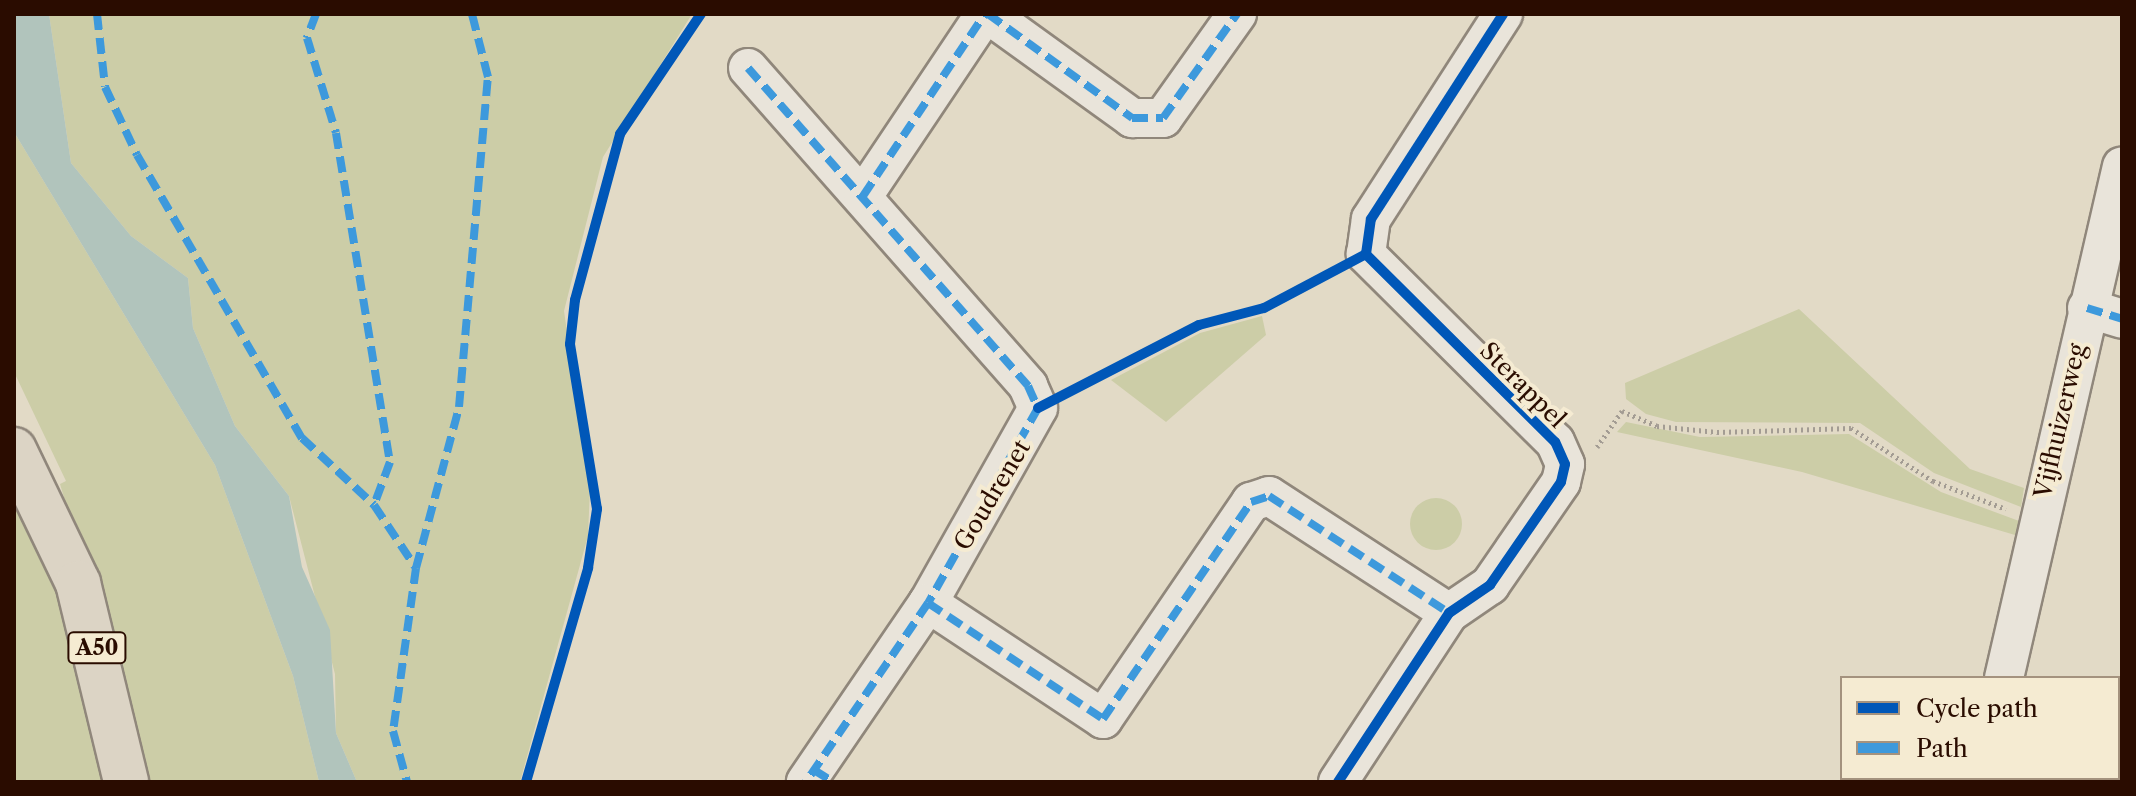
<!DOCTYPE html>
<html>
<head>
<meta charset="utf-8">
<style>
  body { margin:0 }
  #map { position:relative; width:2136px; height:796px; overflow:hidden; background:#e2dac6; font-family:"Libre Caslon Text",serif }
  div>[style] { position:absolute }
  .green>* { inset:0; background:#cccda7 }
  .round { border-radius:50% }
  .water>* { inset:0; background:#b1c4bc }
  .path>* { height:5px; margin-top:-2.5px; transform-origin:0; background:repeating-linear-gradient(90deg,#a39c93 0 2px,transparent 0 6px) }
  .roads { filter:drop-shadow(2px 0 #90877b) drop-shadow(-2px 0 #90877b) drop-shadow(0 2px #90877b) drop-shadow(0 -2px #90877b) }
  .minor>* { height:38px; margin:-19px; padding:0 19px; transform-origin:19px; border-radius:19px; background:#e9e4da }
  .motorway>* { height:44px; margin:-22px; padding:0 22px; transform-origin:22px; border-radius:22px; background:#dcd4c5 }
  .quiet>* { height:8px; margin-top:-4px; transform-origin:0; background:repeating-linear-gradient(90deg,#3d99dc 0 16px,transparent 0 24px) }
  .cycleway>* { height:10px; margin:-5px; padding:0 5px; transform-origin:5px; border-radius:5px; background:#0057b8 }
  span { translate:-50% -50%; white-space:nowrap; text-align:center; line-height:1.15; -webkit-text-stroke:8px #f5ebd2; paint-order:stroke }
  .shield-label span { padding:2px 6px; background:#f5ebd2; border:2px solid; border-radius:6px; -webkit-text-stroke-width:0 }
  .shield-label { font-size:22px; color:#2a0c00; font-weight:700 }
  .street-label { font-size:24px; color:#2a0c00 }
  .frame { position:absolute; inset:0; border:16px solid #2a0c00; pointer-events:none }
  .legend { position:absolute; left:1840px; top:676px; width:280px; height:104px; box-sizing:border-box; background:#f5ebd2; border:2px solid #a4927e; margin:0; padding:10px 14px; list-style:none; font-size:24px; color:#2a0c00 }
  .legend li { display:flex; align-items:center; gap:16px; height:40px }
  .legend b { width:40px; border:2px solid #a4927e }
</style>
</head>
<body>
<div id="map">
  <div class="green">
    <div style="clip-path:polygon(49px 14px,692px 14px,603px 157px,564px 311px,590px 488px,588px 536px,520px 782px,357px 782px,336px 733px,335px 674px,289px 496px,235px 426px,193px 328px,188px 278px,131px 236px,71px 163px)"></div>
    <div style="clip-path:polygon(14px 132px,215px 465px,293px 676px,319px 782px,136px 782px,105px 633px,60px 484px,66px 481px,14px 372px)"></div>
    <div style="clip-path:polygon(1799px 309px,1970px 469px,2024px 488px,2021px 507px,1934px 473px,1860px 423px,1676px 422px,1646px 414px,1626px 399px,1625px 383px)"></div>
    <div style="clip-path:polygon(1262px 316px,1266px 335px,1166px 422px,1111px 380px,1200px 333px)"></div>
    <div style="clip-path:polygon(1626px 422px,1700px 437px,1849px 434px,1941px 492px,2019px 521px,2015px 535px,1802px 472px,1617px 432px)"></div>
    <div style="clip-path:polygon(14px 472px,76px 613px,117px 782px,14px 782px)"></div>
    <div class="round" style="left:1410px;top:498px;width:52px;height:52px"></div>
  </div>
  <div class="water">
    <div style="clip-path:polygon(14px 14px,49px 14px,71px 163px,131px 236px,188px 278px,193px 328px,235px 426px,289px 496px,302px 567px,330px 630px,336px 733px,357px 782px,319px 782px,293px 676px,215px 465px,14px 132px)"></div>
  </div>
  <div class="path">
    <div style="left:1597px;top:447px;width:44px;rotate:-55.2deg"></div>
    <div style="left:1622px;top:411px;width:38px;rotate:23deg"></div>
    <div style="left:1657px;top:426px;width:60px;rotate:5.7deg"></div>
    <div style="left:1717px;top:432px;width:134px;rotate:-1.7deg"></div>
    <div style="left:1851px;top:428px;width:98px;rotate:32.9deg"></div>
    <div style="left:1933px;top:481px;width:78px;rotate:21deg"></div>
  </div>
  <div class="roads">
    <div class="minor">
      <div style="left:988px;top:14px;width:178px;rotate:35.8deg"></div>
      <div style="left:1132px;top:118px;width:31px"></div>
      <div style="left:1163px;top:118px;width:128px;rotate:-54.6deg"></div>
      <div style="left:748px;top:68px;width:424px;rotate:48.6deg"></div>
      <div style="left:1028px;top:386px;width:24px;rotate:66deg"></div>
      <div style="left:1038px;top:408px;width:224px;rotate:119.4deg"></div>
      <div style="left:928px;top:603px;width:217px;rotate:124.3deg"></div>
      <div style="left:863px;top:196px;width:219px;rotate:-56.2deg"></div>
      <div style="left:2087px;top:308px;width:37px;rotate:17deg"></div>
      <div style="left:928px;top:603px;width:210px;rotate:33.5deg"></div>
      <div style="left:1103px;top:719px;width:263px;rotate:-55.7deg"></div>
      <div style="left:1251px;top:502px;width:19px;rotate:-18deg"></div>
      <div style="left:1269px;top:496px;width:215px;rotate:33deg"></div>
      <div style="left:2004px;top:678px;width:525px;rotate:-77.02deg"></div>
      <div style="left:1338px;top:782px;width:202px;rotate:-56.7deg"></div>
      <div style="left:1449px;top:613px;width:50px;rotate:-34.3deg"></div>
      <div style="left:1490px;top:585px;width:125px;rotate:-55.4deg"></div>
      <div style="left:1561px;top:482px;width:18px;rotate:-77deg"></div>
      <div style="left:1565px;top:464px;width:24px;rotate:-114deg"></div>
      <div style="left:1555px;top:442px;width:267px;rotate:-135.2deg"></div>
      <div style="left:1366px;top:254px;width:35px;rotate:-82deg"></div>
      <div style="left:1371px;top:219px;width:244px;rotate:-57.2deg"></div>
      <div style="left:1983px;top:782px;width:4px;rotate:-76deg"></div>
    </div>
    <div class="motorway">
      <div style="left:14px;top:450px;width:148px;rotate:64.3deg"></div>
      <div style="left:78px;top:583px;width:205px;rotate:76.4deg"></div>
    </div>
  </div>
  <div class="quiet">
    <div style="left:97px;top:14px;width:73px;rotate:83.7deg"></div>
    <div style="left:105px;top:87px;width:75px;rotate:64.8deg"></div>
    <div style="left:137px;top:155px;width:328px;rotate:59.8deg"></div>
    <div style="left:302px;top:438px;width:98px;rotate:42.9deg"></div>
    <div style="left:374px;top:505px;width:76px;rotate:56.3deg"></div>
    <div style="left:416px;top:568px;width:165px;rotate:98deg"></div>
    <div style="left:393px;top:731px;width:53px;rotate:74.6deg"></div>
    <div style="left:316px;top:14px;width:26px;rotate:111deg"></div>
    <div style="left:307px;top:38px;width:99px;rotate:73deg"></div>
    <div style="left:336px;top:133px;width:333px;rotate:80.7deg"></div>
    <div style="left:390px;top:462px;width:46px;rotate:110.4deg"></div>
    <div style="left:988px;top:14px;width:178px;rotate:35.8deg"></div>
    <div style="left:1132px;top:118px;width:31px"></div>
    <div style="left:1163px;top:118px;width:128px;rotate:-54.6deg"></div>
    <div style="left:748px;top:68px;width:424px;rotate:48.6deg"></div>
    <div style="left:1028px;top:386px;width:24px;rotate:66deg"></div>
    <div style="left:1038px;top:408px;width:224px;rotate:119.4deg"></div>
    <div style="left:928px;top:603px;width:217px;rotate:124.3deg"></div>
    <div style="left:863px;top:196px;width:219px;rotate:-56.2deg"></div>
    <div style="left:2087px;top:308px;width:37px;rotate:17deg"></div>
    <div style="left:416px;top:568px;width:167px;rotate:-75deg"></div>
    <div style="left:459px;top:407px;width:331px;rotate:-85deg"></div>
    <div style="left:488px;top:77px;width:65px;rotate:-104.3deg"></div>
    <div style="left:928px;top:603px;width:210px;rotate:33.5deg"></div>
    <div style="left:1103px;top:719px;width:263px;rotate:-55.7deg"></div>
    <div style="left:1251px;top:502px;width:19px;rotate:-18deg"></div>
    <div style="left:1269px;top:496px;width:215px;rotate:33deg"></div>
    <div style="left:814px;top:770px;width:22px;rotate:32deg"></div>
  </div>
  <div class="cycleway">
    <div style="left:1038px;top:408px;width:181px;rotate:-27.3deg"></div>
    <div style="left:1199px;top:325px;width:67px;rotate:-14.7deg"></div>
    <div style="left:1264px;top:308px;width:115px;rotate:-27.9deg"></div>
    <div style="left:526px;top:782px;width:223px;rotate:-73.8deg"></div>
    <div style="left:588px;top:568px;width:60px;rotate:-81.3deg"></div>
    <div style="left:597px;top:509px;width:167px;rotate:-99.3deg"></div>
    <div style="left:570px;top:344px;width:44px;rotate:-83.5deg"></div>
    <div style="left:575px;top:300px;width:172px;rotate:-74.8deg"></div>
    <div style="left:620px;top:134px;width:145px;rotate:-56deg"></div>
    <div style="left:1338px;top:782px;width:202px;rotate:-56.7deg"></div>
    <div style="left:1449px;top:613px;width:50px;rotate:-34.3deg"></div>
    <div style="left:1490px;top:585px;width:125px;rotate:-55.4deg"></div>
    <div style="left:1561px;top:482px;width:18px;rotate:-77deg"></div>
    <div style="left:1565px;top:464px;width:24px;rotate:-114deg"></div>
    <div style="left:1555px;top:442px;width:267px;rotate:-135.2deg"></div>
    <div style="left:1366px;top:254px;width:35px;rotate:-82deg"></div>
    <div style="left:1371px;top:219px;width:244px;rotate:-57.2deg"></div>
  </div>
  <div class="shield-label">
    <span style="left:97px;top:648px">A50</span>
  </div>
  <div class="street-label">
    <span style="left:1523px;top:385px;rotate:45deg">Sterappel</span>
    <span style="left:2060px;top:421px;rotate:-77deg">Vijfhuizerweg</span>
    <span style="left:992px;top:495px;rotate:-59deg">Goudrenet</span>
  </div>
  <div class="frame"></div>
  <ul class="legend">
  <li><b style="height:10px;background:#0057b8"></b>Cycle path</li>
  <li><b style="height:10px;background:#3d99dc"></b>Path</li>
  </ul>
</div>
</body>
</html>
